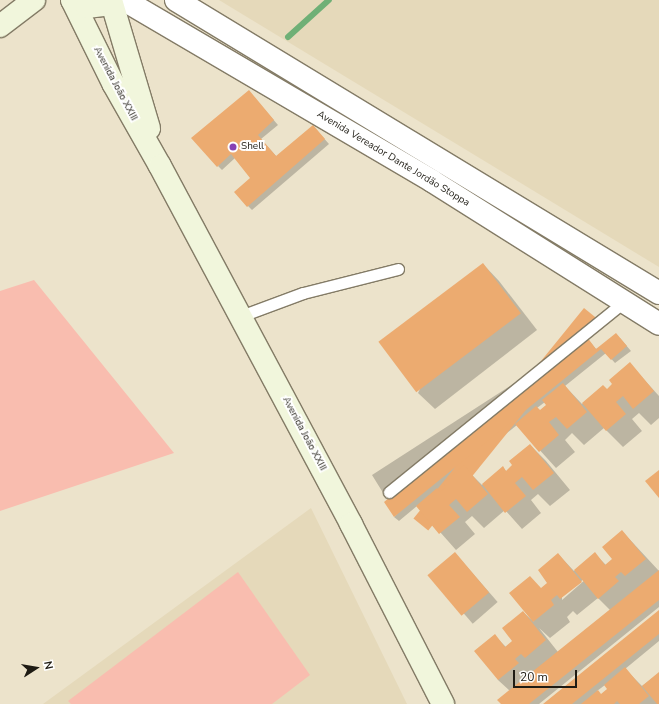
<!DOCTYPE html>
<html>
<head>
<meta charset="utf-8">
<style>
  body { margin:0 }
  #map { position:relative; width:659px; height:704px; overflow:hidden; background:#ece3cb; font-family:"Nunito Sans",sans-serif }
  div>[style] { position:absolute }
  .built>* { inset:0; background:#e5d9ba }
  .green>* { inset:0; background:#f9bdaf }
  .shadow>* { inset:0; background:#0003; transform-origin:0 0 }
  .stream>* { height:6px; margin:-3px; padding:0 3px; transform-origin:3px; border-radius:3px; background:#6fb076 }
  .building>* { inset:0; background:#ecab70; transform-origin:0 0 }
  .roads { filter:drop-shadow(1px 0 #837b66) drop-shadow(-1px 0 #837b66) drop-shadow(0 1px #837b66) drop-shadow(0 -1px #837b66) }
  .lane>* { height:11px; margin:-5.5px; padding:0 5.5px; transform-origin:5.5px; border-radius:5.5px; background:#fff }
  .street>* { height:22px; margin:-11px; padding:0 11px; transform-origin:11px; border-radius:11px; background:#fff }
  .secondary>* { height:22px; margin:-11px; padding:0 11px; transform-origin:11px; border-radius:11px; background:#f1f6dc }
  .dots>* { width:11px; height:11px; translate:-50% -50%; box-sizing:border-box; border:2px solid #fff; border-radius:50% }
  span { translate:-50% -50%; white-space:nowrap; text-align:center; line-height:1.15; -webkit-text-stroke:4px #fff; paint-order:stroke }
  .street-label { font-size:10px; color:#1e1b13 }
  .poi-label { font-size:10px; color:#1e1b13 }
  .left { translate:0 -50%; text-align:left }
  .north { position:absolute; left:16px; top:648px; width:40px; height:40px; -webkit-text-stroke:3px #fff; paint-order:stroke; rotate:78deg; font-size:11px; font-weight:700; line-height:16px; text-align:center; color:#1e1b13 }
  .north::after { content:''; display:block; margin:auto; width:14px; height:18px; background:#1e1b13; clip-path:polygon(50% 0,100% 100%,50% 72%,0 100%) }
  .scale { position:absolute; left:513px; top:670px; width:64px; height:18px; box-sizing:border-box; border:2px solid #1e1b13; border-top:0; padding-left:5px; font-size:12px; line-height:14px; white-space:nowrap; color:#1e1b13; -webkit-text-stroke:3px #fff; paint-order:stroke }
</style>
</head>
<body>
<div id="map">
  <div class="built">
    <div style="clip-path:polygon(219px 0,659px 0,659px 267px)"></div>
    <div style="clip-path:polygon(311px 508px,407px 704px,43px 704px)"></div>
  </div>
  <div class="green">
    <div style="clip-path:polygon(34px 280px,174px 453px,0 511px,0 291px)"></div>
    <div style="clip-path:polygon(238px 572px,310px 675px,272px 704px,71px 704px,68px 701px)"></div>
  </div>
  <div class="shadow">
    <div style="clip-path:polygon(253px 96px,278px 125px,261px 139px,277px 157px,313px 126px,329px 144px,252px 210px,248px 206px,251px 178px,235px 158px,222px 170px,218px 166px)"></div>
    <div style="clip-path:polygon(483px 264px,499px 281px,537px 330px,435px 409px,418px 393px)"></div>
    <div style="clip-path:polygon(evenodd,586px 337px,596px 349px,620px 338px,631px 351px,615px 363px,606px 353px,565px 386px,582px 404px,603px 386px,607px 390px,630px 364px,659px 396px,659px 418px,651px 425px,639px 413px,632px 419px,642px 431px,623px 447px,604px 428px,584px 445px,572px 433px,565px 440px,575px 452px,556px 468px,517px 425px,464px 467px,482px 485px,503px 468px,507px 472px,530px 445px,546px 461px,570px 490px,550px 506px,538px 494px,531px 500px,541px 513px,522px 529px,505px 510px,484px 528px,472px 516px,465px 522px,475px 534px,456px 550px,417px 506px,399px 521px,394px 517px,560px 360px,385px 496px,372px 475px,586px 337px,545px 402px,547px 405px,540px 411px,537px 408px,545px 402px,586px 337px,445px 483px,448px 487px,440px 493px,437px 490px,445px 483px)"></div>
    <div style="clip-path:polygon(evenodd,622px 531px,659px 571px,659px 607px,539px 704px,502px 704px,510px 691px,498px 680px,494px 635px,506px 647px,513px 641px,523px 612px,534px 622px,511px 593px,542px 589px,549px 583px,558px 554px,574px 571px,595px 554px,606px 565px,613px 560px,622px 531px,585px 578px,586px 579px,562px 600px,562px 597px,585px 578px,622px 531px,598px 598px,610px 610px,558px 652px,539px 628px,550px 638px,570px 622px,567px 617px,573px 611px,577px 615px,598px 598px)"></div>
    <div style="left:455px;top:553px;width:65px;height:33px;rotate:49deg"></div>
    <div style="clip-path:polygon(evenodd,659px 611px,659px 641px,625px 669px,642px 686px,659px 673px,659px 704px,544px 704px,659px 611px,605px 685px,609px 689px,601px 695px,597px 691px,605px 685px)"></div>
  </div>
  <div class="stream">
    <div style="left:288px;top:37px;width:55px;rotate:-42.1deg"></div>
  </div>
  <div class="building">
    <div style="clip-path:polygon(249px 90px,274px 120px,258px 135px,276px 156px,313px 125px,325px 139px,247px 207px,234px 192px,250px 178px,231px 154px,217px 167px,191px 138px)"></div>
    <div style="left:483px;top:263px;width:63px;height:131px;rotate:53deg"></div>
    <div style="left:584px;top:308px;width:19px;height:271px;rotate:39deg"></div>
    <div style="clip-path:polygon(616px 333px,627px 346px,611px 360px,601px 349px,394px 517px,384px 502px,587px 337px,596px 349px)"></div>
    <div style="clip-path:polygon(630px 362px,654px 391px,633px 409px,623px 396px,616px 402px,626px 414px,606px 431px,582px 403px,603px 385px,607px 389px,612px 384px,609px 380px)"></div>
    <div style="clip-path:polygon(563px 383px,587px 412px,567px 429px,556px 417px,549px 422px,559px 435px,539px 452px,515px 424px,536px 406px,540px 410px,546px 405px,542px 400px)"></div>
    <div style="clip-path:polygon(530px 444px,554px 473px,533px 490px,522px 477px,515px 483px,526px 496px,505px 513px,482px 484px,503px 466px,506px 471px,512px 465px,509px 461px)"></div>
    <div style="clip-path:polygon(464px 465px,488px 494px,467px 512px,456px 499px,449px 505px,460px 517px,439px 534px,416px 506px,437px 488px,440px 492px,446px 487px,443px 483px)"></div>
    <div style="clip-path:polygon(659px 470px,659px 498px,645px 481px)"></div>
    <div style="clip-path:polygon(622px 530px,646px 559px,625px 576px,621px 572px,615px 577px,619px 581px,598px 599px,574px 570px,595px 552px,605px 565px,612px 559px,602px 547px)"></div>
    <div style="left:455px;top:552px;width:53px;height:36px;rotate:50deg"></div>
    <div style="clip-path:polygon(558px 553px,582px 582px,560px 599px,557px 595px,551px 600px,554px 605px,533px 622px,509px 593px,530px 576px,541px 588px,547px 583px,538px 570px)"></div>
    <div style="clip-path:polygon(659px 570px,659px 600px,529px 704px,501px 704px,497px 700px)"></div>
    <div style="clip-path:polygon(659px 610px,659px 634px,572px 704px,543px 704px)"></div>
    <div style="clip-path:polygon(523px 611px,546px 640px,525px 658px,521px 654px,515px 659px,519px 663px,498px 680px,474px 651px,495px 634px,505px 647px,512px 641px,502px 628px)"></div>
    <div style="clip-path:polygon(625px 667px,649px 696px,639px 704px,620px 704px,617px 701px,614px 704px,581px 704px,598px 690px,601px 694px,607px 689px,604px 685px)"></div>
    <div style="clip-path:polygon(659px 672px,659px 704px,657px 704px,642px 686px)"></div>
  </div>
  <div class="roads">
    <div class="lane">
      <div style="left:241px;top:316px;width:66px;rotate:-20.4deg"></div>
      <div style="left:303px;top:293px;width:98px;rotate:-14.2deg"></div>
      <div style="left:389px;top:492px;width:302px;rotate:-39deg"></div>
    </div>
    <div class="street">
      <div style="left:124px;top:0;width:357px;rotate:30.4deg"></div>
      <div style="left:432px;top:181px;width:268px;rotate:32.2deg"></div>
      <div style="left:176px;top:0;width:565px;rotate:31.24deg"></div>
    </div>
    <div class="secondary">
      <div style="left:72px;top:0;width:93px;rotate:63.7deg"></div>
      <div style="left:113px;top:83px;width:95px;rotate:60.5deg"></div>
      <div style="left:160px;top:166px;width:406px;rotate:61.9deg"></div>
      <div style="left:351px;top:524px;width:202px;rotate:62.9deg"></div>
      <div style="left:72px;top:0;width:17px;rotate:25deg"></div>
      <div style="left:87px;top:7px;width:16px;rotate:-7deg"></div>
      <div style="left:103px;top:5px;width:8px;rotate:-40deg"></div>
      <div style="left:111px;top:0;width:134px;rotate:73.5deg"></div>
      <div style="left:0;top:26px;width:43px;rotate:-37.4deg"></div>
    </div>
  </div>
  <div class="dots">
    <div style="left:233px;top:147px;background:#8741b4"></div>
  </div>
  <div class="street-label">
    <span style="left:115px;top:84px;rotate:62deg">Avenida João XXIII</span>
    <span style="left:393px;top:159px;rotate:31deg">Avenida Vereador Dante Jordão Stoppa</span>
    <span style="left:304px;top:434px;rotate:62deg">Avenida João XXIII</span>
  </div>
  <div class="poi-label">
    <span class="left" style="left:241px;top:147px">Shell</span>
  </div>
  <div class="north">N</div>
  <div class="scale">20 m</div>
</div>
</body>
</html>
